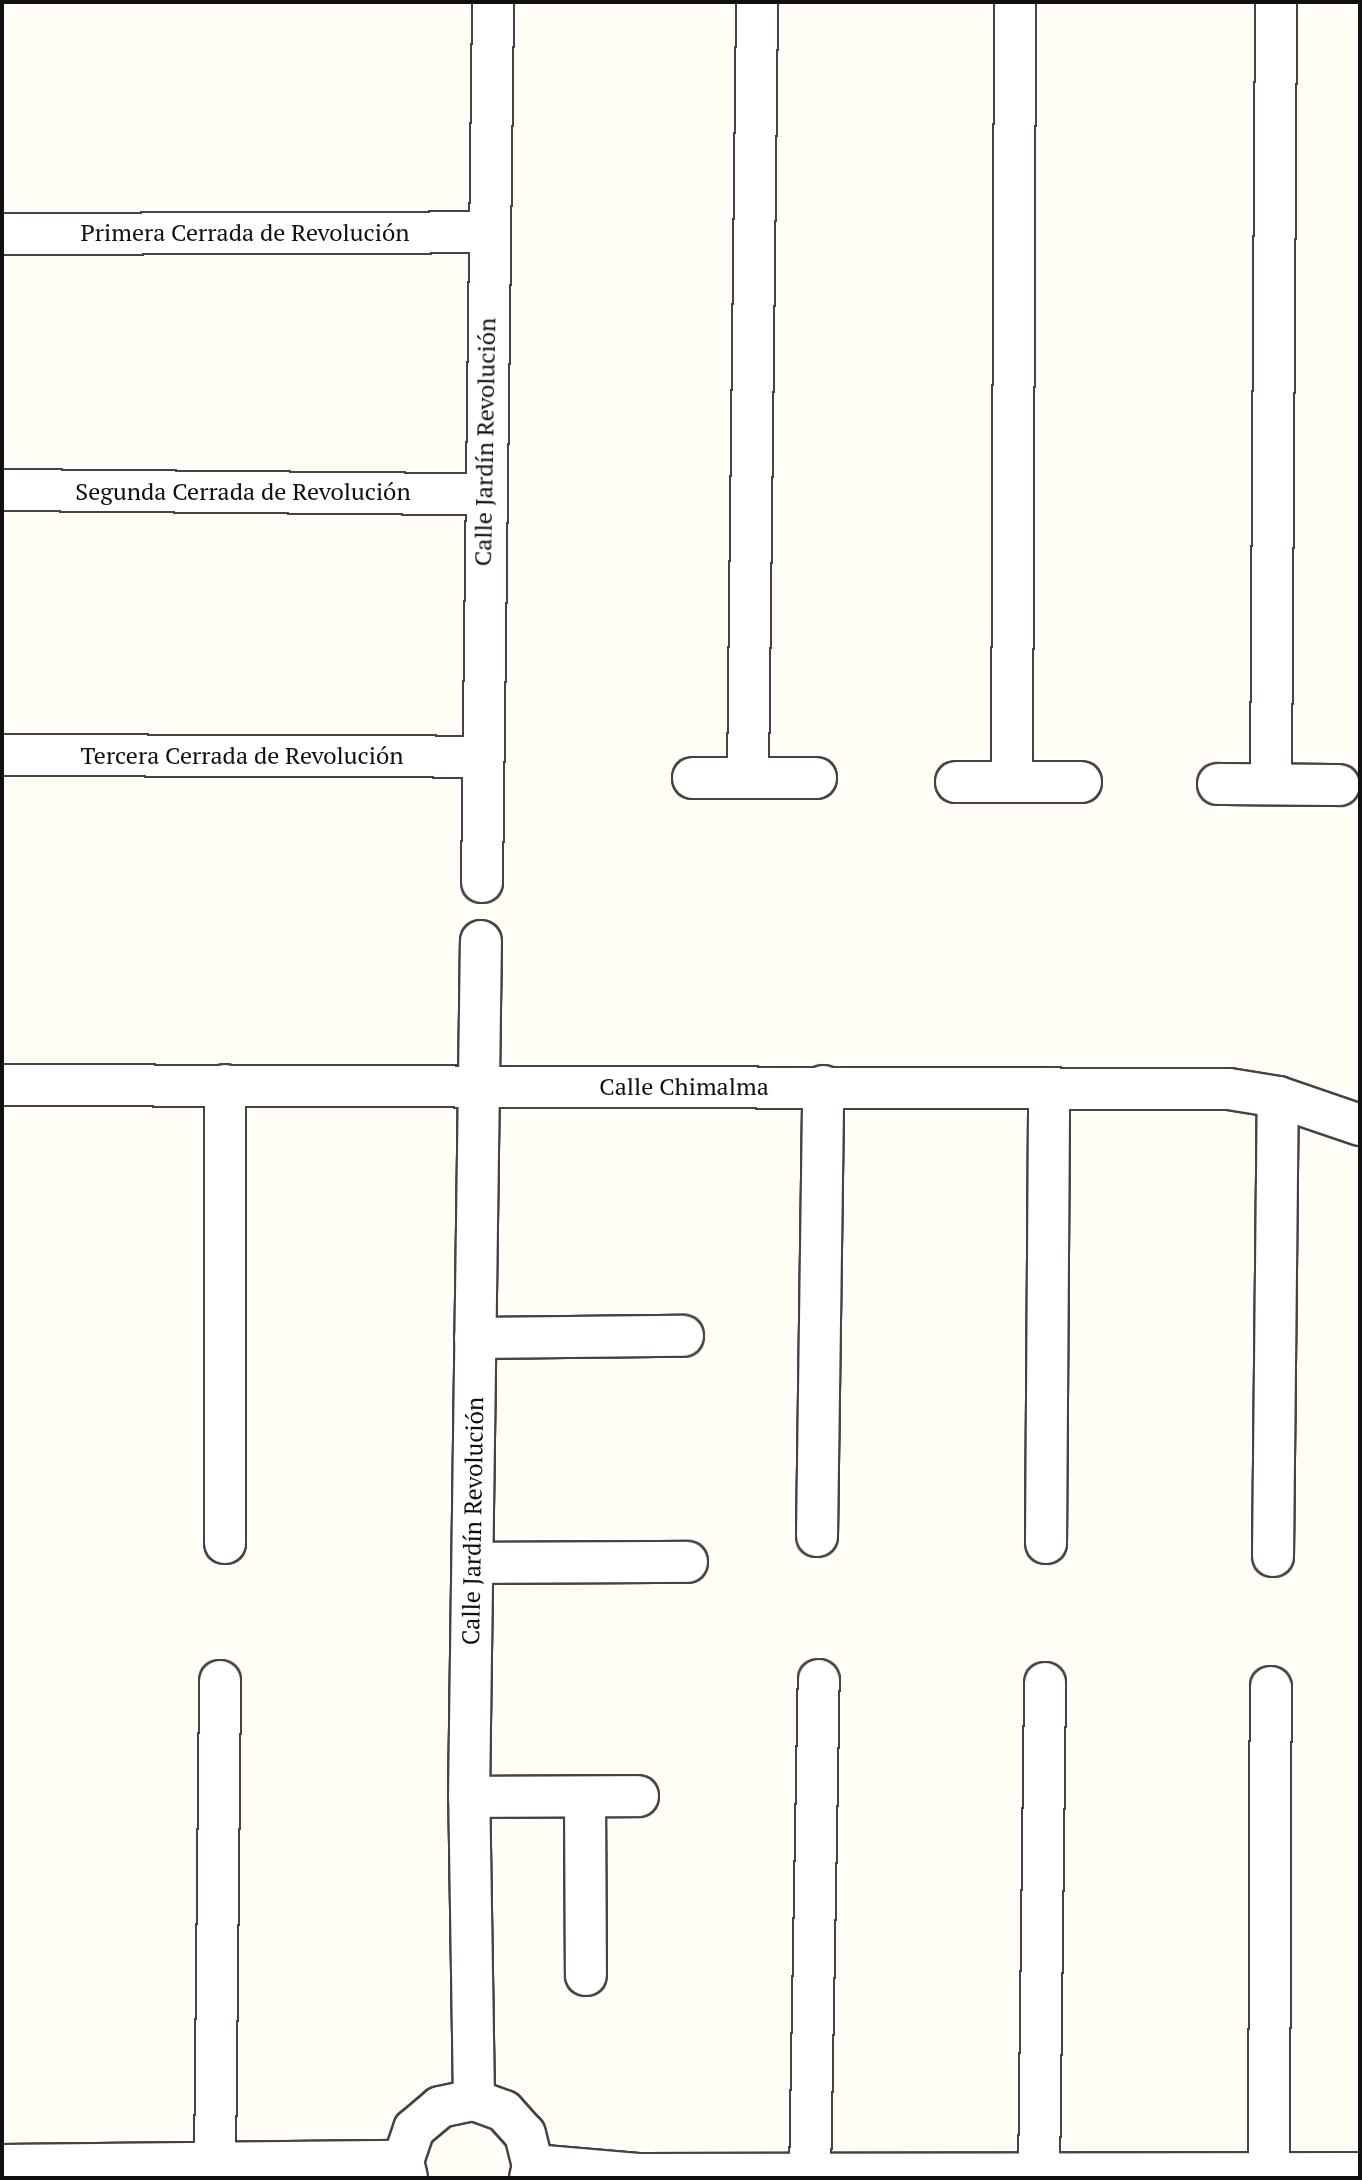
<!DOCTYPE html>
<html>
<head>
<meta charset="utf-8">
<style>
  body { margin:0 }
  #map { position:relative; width:1362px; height:2180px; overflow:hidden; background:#fffdf5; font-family:"PT Serif",serif }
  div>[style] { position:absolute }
  .roads { filter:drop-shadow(2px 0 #444) drop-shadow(-2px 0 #444) drop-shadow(0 2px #444) drop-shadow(0 -2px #444) }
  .street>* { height:40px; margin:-20px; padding:0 20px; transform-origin:20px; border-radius:20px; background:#fff }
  span { translate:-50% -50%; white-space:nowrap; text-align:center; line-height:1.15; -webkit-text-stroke:8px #fff; paint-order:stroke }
  .street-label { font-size:24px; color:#111 }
  .frame { position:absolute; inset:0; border:4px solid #111; pointer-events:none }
</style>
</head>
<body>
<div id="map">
  <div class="roads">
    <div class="street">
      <div style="left:2px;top:234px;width:487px;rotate:-0.2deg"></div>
      <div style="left:2px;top:490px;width:481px;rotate:0.5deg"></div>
      <div style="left:2px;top:755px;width:481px;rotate:0.2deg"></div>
      <div style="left:748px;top:777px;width:775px;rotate:-89.33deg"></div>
      <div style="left:693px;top:778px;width:123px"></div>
      <div style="left:956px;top:782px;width:125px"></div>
      <div style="left:1012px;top:782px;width:780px;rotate:-89.78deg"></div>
      <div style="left:1271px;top:783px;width:781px;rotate:-89.63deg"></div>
      <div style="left:1218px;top:784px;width:121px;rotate:0.5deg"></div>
      <div style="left:482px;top:882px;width:880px;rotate:-89.28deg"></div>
      <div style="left:2px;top:1085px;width:1227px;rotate:0.19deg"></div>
      <div style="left:1229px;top:1089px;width:50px;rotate:9.3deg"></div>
      <div style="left:1278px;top:1097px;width:87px;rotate:18.9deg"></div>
      <div style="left:475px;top:1338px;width:208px;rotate:-0.6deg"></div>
      <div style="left:817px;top:1536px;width:450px;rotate:-89.2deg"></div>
      <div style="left:225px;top:1543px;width:458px;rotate:-90deg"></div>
      <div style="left:1046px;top:1543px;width:455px;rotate:-89.6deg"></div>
      <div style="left:1273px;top:1556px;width:459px;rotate:-89.4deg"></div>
      <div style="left:474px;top:1563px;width:213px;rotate:-0.3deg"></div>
      <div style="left:469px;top:1797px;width:169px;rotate:-0.3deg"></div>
      <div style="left:585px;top:1797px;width:178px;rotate:89.7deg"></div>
      <div style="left:474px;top:2100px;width:303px;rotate:-90.9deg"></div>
      <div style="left:469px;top:1797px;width:856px;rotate:-89.2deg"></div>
      <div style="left:2px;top:2165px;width:401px;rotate:-0.6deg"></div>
      <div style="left:215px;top:2165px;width:484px;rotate:-89.4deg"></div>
      <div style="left:533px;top:2165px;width:105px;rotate:4.9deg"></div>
      <div style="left:638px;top:2174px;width:722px;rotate:-0.08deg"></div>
      <div style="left:407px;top:2178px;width:17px;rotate:-103deg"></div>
      <div style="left:403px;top:2161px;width:34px;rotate:-71deg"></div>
      <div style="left:414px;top:2129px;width:34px;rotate:-40deg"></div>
      <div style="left:440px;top:2107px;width:35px;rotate:-12deg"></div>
      <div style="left:474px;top:2100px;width:32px;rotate:20deg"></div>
      <div style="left:504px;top:2111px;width:31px;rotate:48deg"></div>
      <div style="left:525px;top:2134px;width:32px;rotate:76deg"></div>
      <div style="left:533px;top:2165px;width:13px;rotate:103deg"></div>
      <div style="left:810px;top:2178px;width:498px;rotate:-89deg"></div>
      <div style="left:1039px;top:2178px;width:495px;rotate:-89.3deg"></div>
      <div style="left:1269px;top:2178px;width:491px;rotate:-89.8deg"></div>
    </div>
  </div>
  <div class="street-label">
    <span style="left:245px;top:233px">Primera Cerrada de Revolución</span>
    <span style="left:485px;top:442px;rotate:-89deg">Calle Jardín Revolución</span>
    <span style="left:243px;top:492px">Segunda Cerrada de Revolución</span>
    <span style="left:242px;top:756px">Tercera Cerrada de Revolución</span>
    <span style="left:684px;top:1087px">Calle Chimalma</span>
    <span style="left:473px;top:1521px;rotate:-89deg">Calle Jardín Revolución</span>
  </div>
  <div class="frame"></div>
</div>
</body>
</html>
